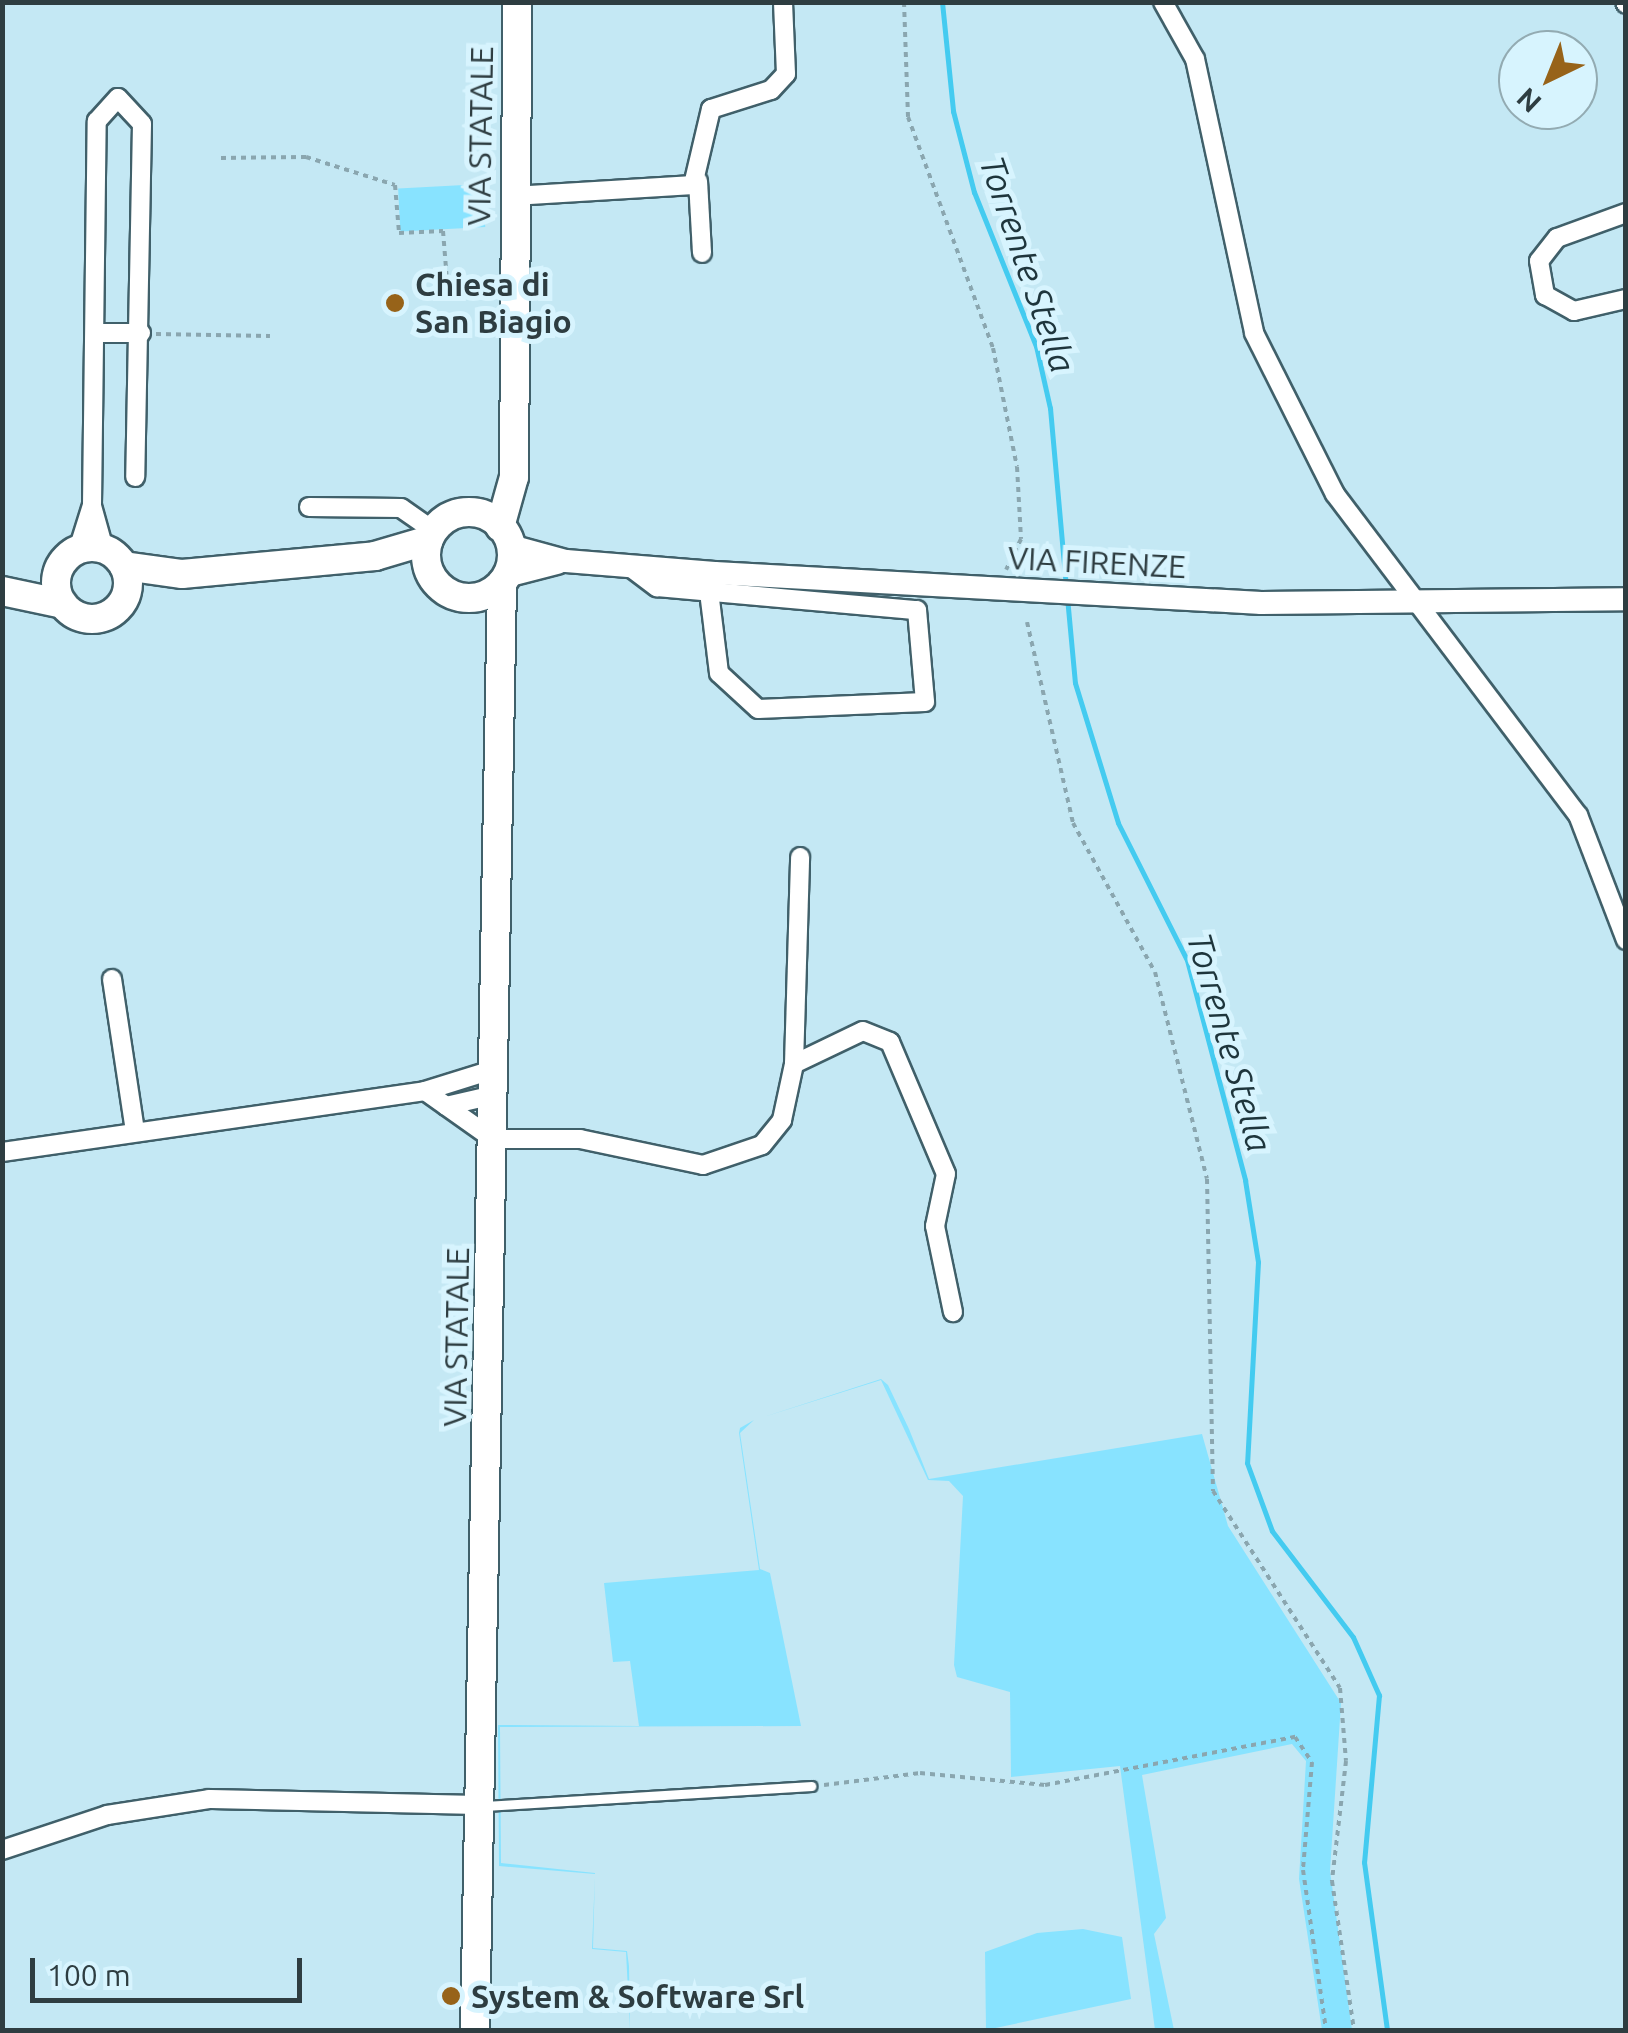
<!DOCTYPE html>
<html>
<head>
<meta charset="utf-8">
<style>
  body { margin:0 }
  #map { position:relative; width:1628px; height:2033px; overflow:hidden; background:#c4e8f4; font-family:Ubuntu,sans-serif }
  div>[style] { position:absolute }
  .green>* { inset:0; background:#88e3ff; transform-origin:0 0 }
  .stream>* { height:5px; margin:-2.5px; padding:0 2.5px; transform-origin:2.5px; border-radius:2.5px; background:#44cbf0 }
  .path>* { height:4px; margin-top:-2px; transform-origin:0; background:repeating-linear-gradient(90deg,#8aa6af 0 5px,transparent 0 10px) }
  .roads { filter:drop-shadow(2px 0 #40606a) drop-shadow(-2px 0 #40606a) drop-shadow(0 2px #40606a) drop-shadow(0 -2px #40606a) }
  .lane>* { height:9px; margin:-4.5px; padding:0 4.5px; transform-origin:4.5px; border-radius:4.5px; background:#fff }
  .street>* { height:18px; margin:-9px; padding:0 9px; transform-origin:9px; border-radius:9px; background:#fff }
  .secondary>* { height:22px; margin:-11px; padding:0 11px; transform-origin:11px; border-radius:11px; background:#fff }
  .primary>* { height:28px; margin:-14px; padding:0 14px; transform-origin:14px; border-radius:14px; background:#fff }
  .primary>.ring { margin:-14px; padding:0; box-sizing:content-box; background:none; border:28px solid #fff; border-radius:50% }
  .dots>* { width:28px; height:28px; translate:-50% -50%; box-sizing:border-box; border:5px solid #d7f4fe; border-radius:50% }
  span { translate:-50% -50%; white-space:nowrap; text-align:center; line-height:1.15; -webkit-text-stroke:10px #d7f4fe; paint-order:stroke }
  .street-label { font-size:32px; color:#2e3d41 }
  .poi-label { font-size:32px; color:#2e3d41; font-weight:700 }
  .left { translate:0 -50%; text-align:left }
  .water-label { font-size:35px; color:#1e353c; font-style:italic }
  .frame { position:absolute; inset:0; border:5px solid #2e3d41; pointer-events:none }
  .north { position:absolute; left:1498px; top:30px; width:100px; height:100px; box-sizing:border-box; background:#d7f4fe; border:2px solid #93abb2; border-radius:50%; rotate:223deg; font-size:28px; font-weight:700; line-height:40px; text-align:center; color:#2e3d41 }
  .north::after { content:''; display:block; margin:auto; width:35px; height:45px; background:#976319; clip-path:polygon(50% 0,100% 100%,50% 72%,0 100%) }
  .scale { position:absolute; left:30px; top:1958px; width:272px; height:45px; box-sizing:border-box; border:5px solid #2e3d41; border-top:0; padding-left:12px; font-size:30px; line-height:35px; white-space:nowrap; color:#2e3d41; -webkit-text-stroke:8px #d7f4fe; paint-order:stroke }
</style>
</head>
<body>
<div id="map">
  <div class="green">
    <div style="left:483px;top:184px;width:43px;height:85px;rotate:87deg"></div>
    <div style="clip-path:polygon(881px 1379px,888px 1385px,909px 1429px,929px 1479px,1202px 1434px,1228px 1526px,1341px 1703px,1330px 1871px,1352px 2030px,1322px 2030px,1299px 1879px,1306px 1761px,1292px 1744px,1142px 1775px,1166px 1918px,1154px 1934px,1174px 2030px,1155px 2030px,1120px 1766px,1011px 1777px,1010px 1692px,957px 1677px,954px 1665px,963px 1496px,949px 1481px,928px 1480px,881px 1380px,754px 1420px,740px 1433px,760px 1569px,770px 1573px,801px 1726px,500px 1727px,501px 1863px,595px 1873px,593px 1948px,627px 1951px,629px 1966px,630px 2030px,626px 1952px,592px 1949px,595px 1874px,499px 1866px,498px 1725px,639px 1726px,630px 1661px,613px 1662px,604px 1583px,759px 1570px,739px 1433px,740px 1428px,754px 1420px)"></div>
    <div style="clip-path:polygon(1083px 1929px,1122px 1937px,1131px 1999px,986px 2030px,985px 1952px,1037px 1933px)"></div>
  </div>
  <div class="stream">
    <div style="left:942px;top:2px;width:110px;rotate:84.2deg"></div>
    <div style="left:953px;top:111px;width:84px;rotate:75.5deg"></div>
    <div style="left:974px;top:192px;width:166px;rotate:68.1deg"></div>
    <div style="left:1036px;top:346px;width:64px;rotate:77.3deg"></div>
    <div style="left:1050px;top:408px;width:179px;rotate:84.9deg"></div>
    <div style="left:1067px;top:597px;width:86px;rotate:84.7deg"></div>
    <div style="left:1075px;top:683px;width:146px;rotate:72.9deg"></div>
    <div style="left:1118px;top:823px;width:153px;rotate:63.3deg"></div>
    <div style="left:1187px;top:960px;width:228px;rotate:75.2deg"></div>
    <div style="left:1245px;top:1180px;width:83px;rotate:81deg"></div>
    <div style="left:1258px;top:1262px;width:201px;rotate:93.1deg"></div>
    <div style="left:1247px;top:1463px;width:72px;rotate:69.8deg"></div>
    <div style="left:1272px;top:1531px;width:133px;rotate:52.6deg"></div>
    <div style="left:1353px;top:1637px;width:64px;rotate:65.9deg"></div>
    <div style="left:1379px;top:1695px;width:168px;rotate:95.1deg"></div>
    <div style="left:1364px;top:1862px;width:170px;rotate:82.2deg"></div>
  </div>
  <div class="path">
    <div style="left:904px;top:2px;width:115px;rotate:88deg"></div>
    <div style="left:908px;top:117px;width:246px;rotate:69.8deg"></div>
    <div style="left:993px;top:348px;width:121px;rotate:78.6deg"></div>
    <div style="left:1017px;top:467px;width:72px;rotate:86.8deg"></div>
    <div style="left:1021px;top:539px;width:34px;rotate:116deg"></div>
    <div style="left:221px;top:158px;width:85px;rotate:-0.7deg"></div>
    <div style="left:306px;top:157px;width:93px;rotate:17.5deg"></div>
    <div style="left:395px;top:185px;width:48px;rotate:85.2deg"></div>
    <div style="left:399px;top:233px;width:44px;rotate:-2.6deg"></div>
    <div style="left:443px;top:231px;width:50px;rotate:85.4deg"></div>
    <div style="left:447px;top:281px;width:48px;rotate:2.4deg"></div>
    <div style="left:156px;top:334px;width:114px;rotate:1deg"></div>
    <div style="left:1027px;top:622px;width:206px;rotate:77.1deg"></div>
    <div style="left:1073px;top:823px;width:170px;rotate:61.2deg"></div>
    <div style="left:1155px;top:972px;width:213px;rotate:75.9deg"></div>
    <div style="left:1207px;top:1179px;width:312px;rotate:88.9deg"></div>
    <div style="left:1213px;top:1491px;width:234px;rotate:57.2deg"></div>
    <div style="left:1340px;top:1688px;width:73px;rotate:85.3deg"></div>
    <div style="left:1346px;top:1761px;width:121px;rotate:96.7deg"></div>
    <div style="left:1332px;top:1881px;width:151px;rotate:81.6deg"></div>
    <div style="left:824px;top:1785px;width:97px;rotate:-7.1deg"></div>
    <div style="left:920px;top:1773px;width:126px;rotate:5.5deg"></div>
    <div style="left:1045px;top:1785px;width:255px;rotate:-10.9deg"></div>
    <div style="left:1295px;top:1737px;width:30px;rotate:56deg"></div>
    <div style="left:1312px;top:1762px;width:108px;rotate:94.8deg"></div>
    <div style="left:1303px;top:1870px;width:162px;rotate:81.8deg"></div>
  </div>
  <div class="roads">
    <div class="lane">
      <div style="left:485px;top:1806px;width:327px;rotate:-3.5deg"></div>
    </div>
    <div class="street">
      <div style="left:1163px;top:2px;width:65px;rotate:60.7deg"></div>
      <div style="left:1195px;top:59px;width:280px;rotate:77.8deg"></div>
      <div style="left:1254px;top:333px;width:180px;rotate:63.3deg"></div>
      <div style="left:1335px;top:494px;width:403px;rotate:52.9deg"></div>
      <div style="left:1578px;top:815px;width:134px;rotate:69deg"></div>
      <div style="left:1625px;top:2px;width:2px;rotate:63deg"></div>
      <div style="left:698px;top:181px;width:72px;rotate:86.8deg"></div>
      <div style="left:514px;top:196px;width:179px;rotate:-3.5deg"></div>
      <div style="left:693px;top:185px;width:78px;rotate:-76.7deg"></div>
      <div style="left:711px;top:109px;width:63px;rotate:-17.6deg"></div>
      <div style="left:771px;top:90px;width:22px;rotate:-47deg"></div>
      <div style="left:786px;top:74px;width:72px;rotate:-92.4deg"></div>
      <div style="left:1626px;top:213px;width:73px;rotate:160.1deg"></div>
      <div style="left:1557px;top:238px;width:29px;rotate:128deg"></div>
      <div style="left:1539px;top:261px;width:35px;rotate:80deg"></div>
      <div style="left:1545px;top:295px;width:33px;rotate:29deg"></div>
      <div style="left:1574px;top:311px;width:53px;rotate:-13deg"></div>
      <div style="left:95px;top:333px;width:46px"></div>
      <div style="left:92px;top:506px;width:45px;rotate:74.4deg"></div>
      <div style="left:309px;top:507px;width:92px;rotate:0.6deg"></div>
      <div style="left:401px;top:508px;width:40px;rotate:34.9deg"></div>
      <div style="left:78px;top:550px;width:47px;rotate:-72.7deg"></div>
      <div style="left:92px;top:505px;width:384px;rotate:-89.3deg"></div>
      <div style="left:97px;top:121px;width:31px;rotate:-48deg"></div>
      <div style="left:118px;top:98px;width:35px;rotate:47deg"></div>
      <div style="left:142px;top:124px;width:353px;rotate:91.1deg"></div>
      <div style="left:630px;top:567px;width:34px;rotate:37deg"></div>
      <div style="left:657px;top:587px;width:261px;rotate:5.1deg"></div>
      <div style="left:917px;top:610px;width:92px;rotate:85deg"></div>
      <div style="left:925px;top:702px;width:167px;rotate:177.6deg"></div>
      <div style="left:758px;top:709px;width:53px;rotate:-137.3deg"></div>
      <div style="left:719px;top:673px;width:82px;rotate:-97deg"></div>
      <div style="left:112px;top:979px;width:154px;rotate:81.4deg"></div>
      <div style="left:794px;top:1064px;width:76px;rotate:-25.6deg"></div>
      <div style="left:863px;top:1031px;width:29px;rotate:22deg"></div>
      <div style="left:890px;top:1042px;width:143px;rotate:67deg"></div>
      <div style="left:946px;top:1174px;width:53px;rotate:101.9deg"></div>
      <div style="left:935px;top:1226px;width:88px;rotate:78.2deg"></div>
      <div style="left:425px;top:1091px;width:83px;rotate:35.2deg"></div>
      <div style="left:493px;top:1139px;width:87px"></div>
      <div style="left:580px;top:1139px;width:126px;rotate:11.9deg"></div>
      <div style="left:703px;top:1165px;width:62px;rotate:-18.7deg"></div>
      <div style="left:762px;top:1145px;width:32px;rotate:-51deg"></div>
      <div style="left:782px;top:1120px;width:57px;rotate:-77.9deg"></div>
      <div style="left:794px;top:1064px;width:207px;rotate:-88.3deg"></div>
      <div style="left:446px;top:1106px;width:49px;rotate:-12.9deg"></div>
      <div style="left:2px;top:1152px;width:427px;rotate:-8.2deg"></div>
      <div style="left:425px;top:1091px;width:73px;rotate:-17.4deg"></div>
      <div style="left:2px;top:1850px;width:111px;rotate:-18.4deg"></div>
      <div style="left:107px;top:1815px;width:103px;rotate:-8.9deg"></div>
      <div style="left:209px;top:1799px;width:271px;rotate:1.3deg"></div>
    </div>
    <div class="secondary">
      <div style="left:511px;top:546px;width:57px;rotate:15.3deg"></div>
      <div style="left:566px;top:561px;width:149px;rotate:4.6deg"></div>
      <div style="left:715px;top:573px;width:547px;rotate:3.14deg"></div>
      <div style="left:1261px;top:603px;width:365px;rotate:-0.6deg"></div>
      <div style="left:506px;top:576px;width:53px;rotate:-14.3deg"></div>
    </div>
    <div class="primary">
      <div class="ring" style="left:426px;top:512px;width:58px;height:58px"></div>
      <div style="left:500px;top:527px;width:52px;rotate:-74.4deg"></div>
      <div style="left:514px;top:477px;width:475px;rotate:-89.6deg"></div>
      <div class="ring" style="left:56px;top:547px;width:44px;height:44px"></div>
      <div style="left:124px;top:566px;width:59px;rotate:7.9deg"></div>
      <div style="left:182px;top:574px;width:194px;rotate:-5.3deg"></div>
      <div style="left:375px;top:556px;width:56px;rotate:-16.5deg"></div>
      <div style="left:2px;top:591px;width:62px;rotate:12deg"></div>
      <div style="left:475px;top:2030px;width:1447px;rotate:-88.93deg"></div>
    </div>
  </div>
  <div class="dots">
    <div style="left:395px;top:303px;background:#976319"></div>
    <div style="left:451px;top:1996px;background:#976319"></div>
  </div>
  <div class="street-label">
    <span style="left:480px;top:136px;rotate:-89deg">VIA STATALE</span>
    <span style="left:1097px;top:562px;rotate:3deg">VIA FIRENZE</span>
    <span style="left:456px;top:1337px;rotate:-89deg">VIA STATALE</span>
  </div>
  <div class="poi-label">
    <span class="left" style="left:415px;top:303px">Chiesa di<br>San Biagio</span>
    <span class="left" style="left:471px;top:1996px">System &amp; Software Srl</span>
  </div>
  <div class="water-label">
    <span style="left:1028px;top:264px;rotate:71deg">Torrente Stella</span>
    <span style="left:1230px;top:1042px;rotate:74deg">Torrente Stella</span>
  </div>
  <div class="frame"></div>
  <div class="north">N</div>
  <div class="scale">100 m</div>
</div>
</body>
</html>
